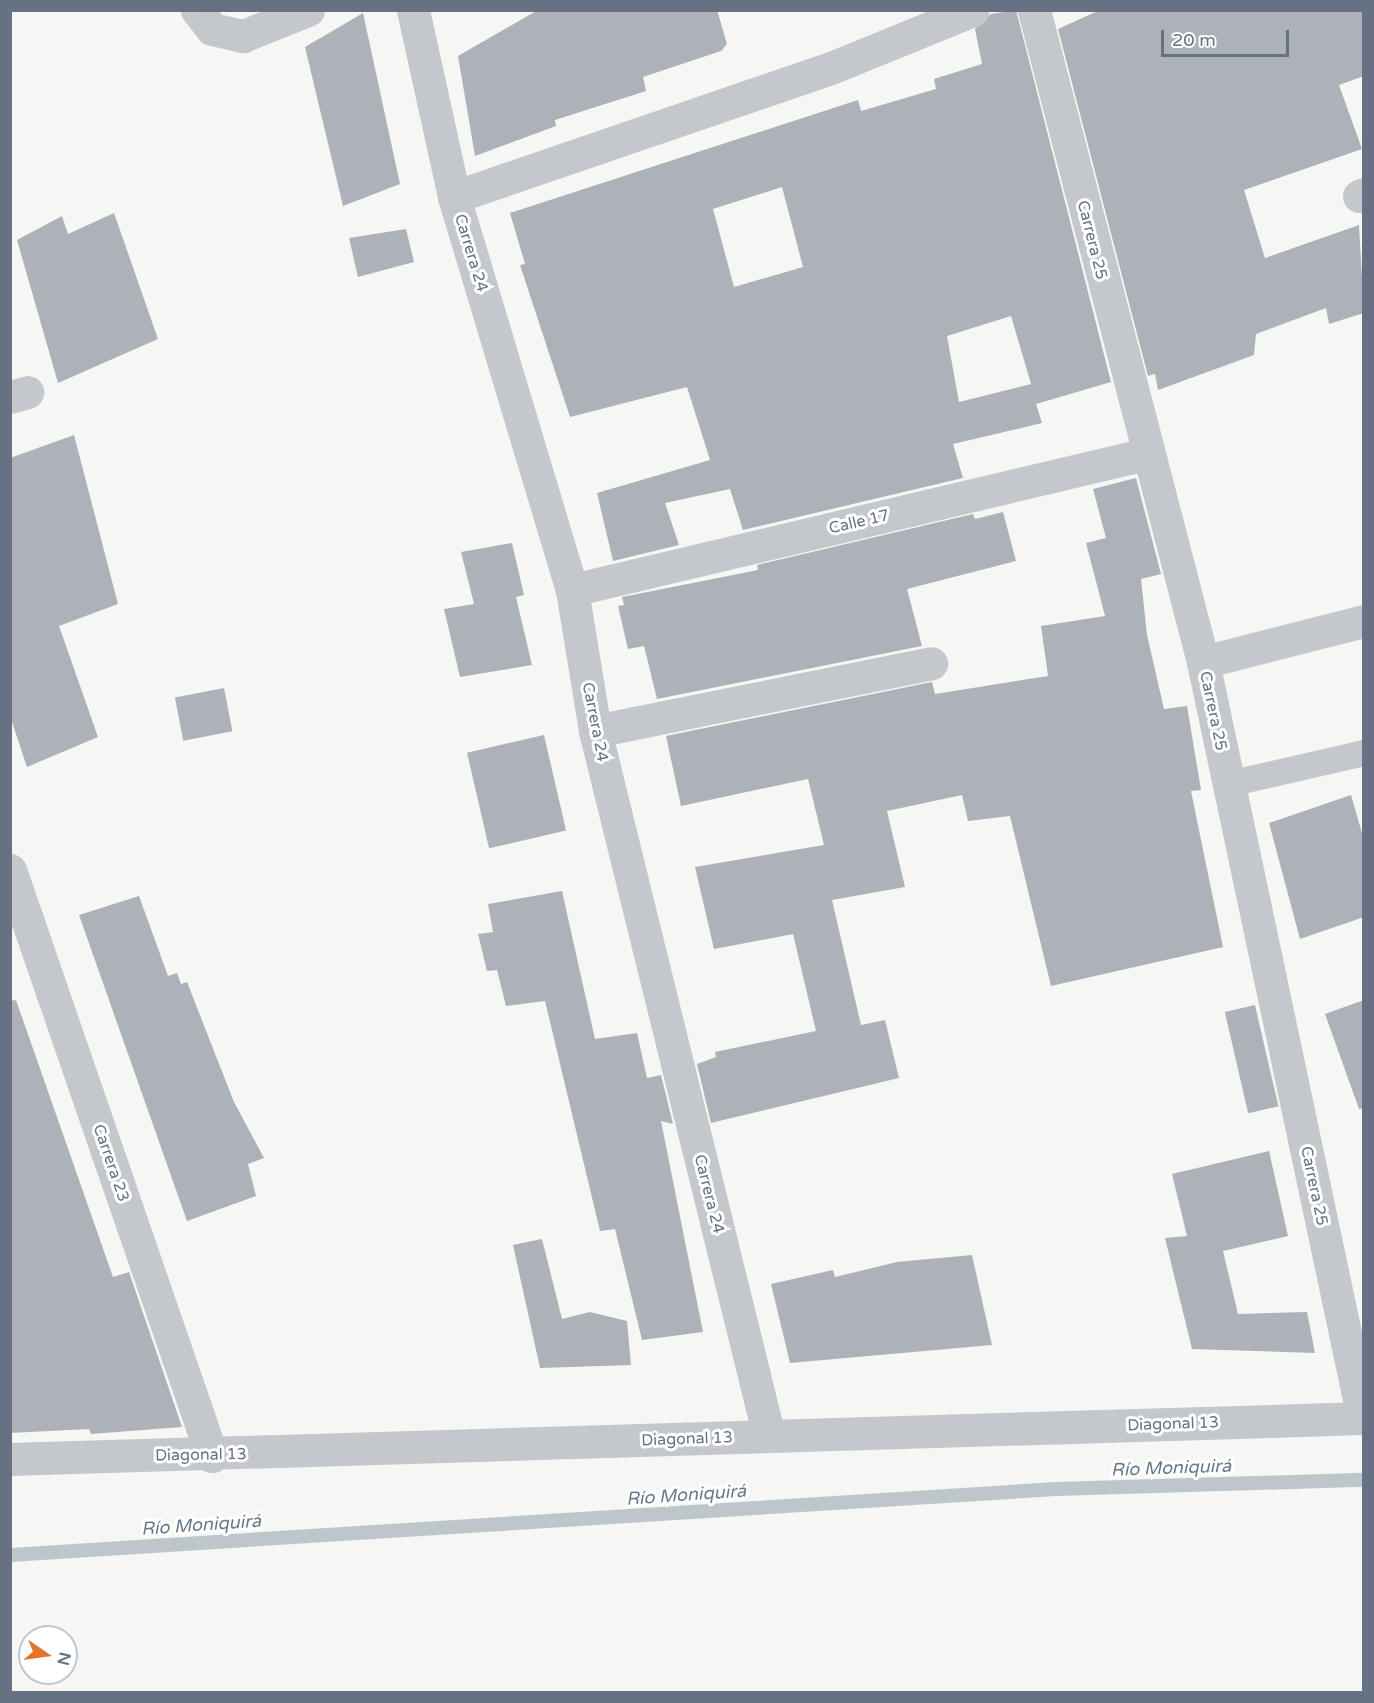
<!DOCTYPE html>
<html>
<head>
<meta charset="utf-8">
<style>
  body { margin:0 }
  #map { position:relative; width:1374px; height:1703px; overflow:hidden; background:#f6f7f4; font-family:"Varela Round",sans-serif }
  div>[style] { position:absolute }
  .stream>* { height:14px; margin:-7px; padding:0 7px; transform-origin:7px; border-radius:7px; background:#bdc6cb }
  .building>* { inset:0; background:#adb2b9; transform-origin:0 0 }
  .lane>* { height:26px; margin:-13px; padding:0 13px; transform-origin:13px; border-radius:13px; background:#c4c7cb }
  .street>* { height:33px; margin:-16.5px; padding:0 16.5px; transform-origin:16.5px; border-radius:16.5px; background:#c4c7cb }
  span { translate:-50% -50%; white-space:nowrap; text-align:center; line-height:1.15; -webkit-text-stroke:6px #fff; paint-order:stroke }
  .street-label { font-size:16px; color:#667184 }
  .water-label { font-size:18px; color:#677987; font-style:italic }
  .frame { position:absolute; inset:0; border:12px solid #667184; pointer-events:none }
  .north { position:absolute; left:18px; top:1625px; width:60px; height:60px; box-sizing:border-box; background:#fff; border:2px solid #c2c6ce; border-radius:50%; rotate:103deg; font-size:16px; font-weight:700; line-height:24px; text-align:center; color:#667184 }
  .north::after { content:''; display:block; margin:auto; width:21px; height:27px; background:#e17529; clip-path:polygon(50% 0,100% 100%,50% 72%,0 100%) }
  .scale { position:absolute; left:1161px; top:30px; width:128px; height:27px; box-sizing:border-box; border:3px solid #667184; border-top:0; padding-left:8px; font-size:18px; line-height:21px; white-space:nowrap; color:#667184; -webkit-text-stroke:4px #fff; paint-order:stroke }
</style>
</head>
<body>
<div id="map">
  <div class="stream">
    <div style="left:10px;top:1555px;width:1048px;rotate:-3.61deg"></div>
    <div style="left:1056px;top:1489px;width:308px;rotate:-1.7deg"></div>
  </div>
  <div class="building">
    <div style="clip-path:polygon(538px 10px,717px 10px,727px 44px,721px 51px,643px 77px,646px 91px,555px 120px,556px 126px,475px 156px,458px 56px)"></div>
    <div style="clip-path:polygon(evenodd,1016px 10px,1111px 382px,1036px 404px,1042px 423px,953px 444px,963px 478px,743px 530px,730px 489px,665px 503px,679px 545px,613px 561px,597px 493px,710px 460px,687px 387px,570px 417px,520px 265px,525px 264px,510px 213px,858px 100px,861px 111px,936px 89px,934px 79px,982px 64px,975px 29px,991px 14px,1016px 10px,782px 187px,803px 267px,734px 287px,713px 209px,782px 187px,1016px 10px,1011px 316px,1031px 384px,959px 402px,947px 336px,1011px 316px)"></div>
    <div style="clip-path:polygon(1100px 10px,1364px 10px,1364px 76px,1339px 85px,1362px 149px,1244px 190px,1265px 258px,1359px 225px,1364px 313px,1329px 324px,1326px 308px,1256px 334px,1254px 355px,1158px 390px,1155px 374px,1148px 376px,1058px 29px)"></div>
    <div style="clip-path:polygon(363px 13px,400px 184px,343px 206px,305px 47px)"></div>
    <div style="clip-path:polygon(114px 213px,158px 339px,58px 383px,17px 240px,62px 216px,68px 234px)"></div>
    <div style="clip-path:polygon(406px 229px,414px 262px,358px 277px,349px 238px)"></div>
    <div style="clip-path:polygon(74px 435px,118px 604px,59px 626px,98px 737px,27px 767px,10px 716px,10px 458px)"></div>
    <div style="clip-path:polygon(1136px 478px,1161px 574px,1141px 579px,1147px 635px,1164px 709px,1187px 706px,1201px 790px,1191px 791px,1223px 947px,1051px 986px,1010px 816px,968px 821px,962px 795px,887px 811px,905px 887px,832px 900px,861px 1025px,885px 1020px,899px 1078px,711px 1123px,697px 1064px,716px 1057px,715px 1052px,816px 1031px,793px 934px,714px 949px,695px 867px,824px 845px,808px 779px,681px 806px,666px 736px,932px 682px,935px 694px,1048px 676px,1041px 626px,1105px 616px,1086px 543px,1106px 538px,1093px 489px)"></div>
    <div style="clip-path:polygon(1003px 512px,1016px 561px,907px 589px,922px 646px,657px 699px,644px 646px,628px 649px,618px 606px,624px 605px,622px 597px,758px 570px,757px 565px,973px 514px,975px 519px)"></div>
    <div style="clip-path:polygon(512px 543px,524px 595px,516px 597px,532px 665px,460px 677px,444px 609px,474px 604px,461px 552px)"></div>
    <div style="left:224px;top:688px;width:44px;height:50px;rotate:79deg"></div>
    <div style="left:544px;top:735px;width:98px;height:79px;rotate:77deg"></div>
    <div style="clip-path:polygon(1351px 795px,1364px 840px,1364px 917px,1300px 939px,1269px 823px)"></div>
    <div style="clip-path:polygon(562px 891px,595px 1039px,637px 1033px,647px 1078px,661px 1075px,673px 1124px,661px 1121px,703px 1332px,642px 1340px,615px 1229px,600px 1231px,545px 1001px,506px 1006px,497px 970px,487px 971px,478px 934px,493px 932px,488px 904px)"></div>
    <div style="clip-path:polygon(139px 896px,168px 976px,177px 973px,181px 984px,187px 982px,234px 1102px,264px 1158px,248px 1164px,256px 1196px,187px 1221px,79px 915px)"></div>
    <div style="clip-path:polygon(16px 1000px,113px 1277px,129px 1272px,182px 1427px,91px 1434px,89px 1429px,10px 1433px,10px 1001px)"></div>
    <div style="clip-path:polygon(1364px 1000px,1364px 1108px,1359px 1109px,1325px 1014px)"></div>
    <div style="left:1255px;top:1005px;width:104px;height:31px;rotate:77deg"></div>
    <div style="clip-path:polygon(1269px 1151px,1288px 1236px,1223px 1251px,1238px 1314px,1307px 1312px,1315px 1353px,1192px 1349px,1165px 1238px,1187px 1236px,1172px 1174px)"></div>
    <div style="clip-path:polygon(542px 1239px,562px 1319px,590px 1312px,627px 1321px,631px 1365px,540px 1368px,513px 1245px)"></div>
    <div style="clip-path:polygon(972px 1255px,992px 1345px,790px 1363px,771px 1284px,833px 1270px,835px 1277px,897px 1262px)"></div>
  </div>
  <div class="lane">
    <div style="left:1229px;top:784px;width:139px;rotate:-12.9deg"></div>
  </div>
  <div class="street">
    <div style="left:197px;top:10px;width:24px;rotate:52deg"></div>
    <div style="left:212px;top:29px;width:32px;rotate:13deg"></div>
    <div style="left:243px;top:36px;width:70px;rotate:-21.8deg"></div>
    <div style="left:413px;top:10px;width:191px;rotate:77.6deg"></div>
    <div style="left:454px;top:197px;width:410px;rotate:73.3deg"></div>
    <div style="left:572px;top:590px;width:143px;rotate:80.7deg"></div>
    <div style="left:595px;top:731px;width:726px;rotate:76.14deg"></div>
    <div style="left:1034px;top:10px;width:674px;rotate:75.47deg"></div>
    <div style="left:1203px;top:662px;width:773px;rotate:78.05deg"></div>
    <div style="left:1359px;top:196px;width:5px;rotate:-22deg"></div>
    <div style="left:454px;top:197px;width:398px;rotate:-18.9deg"></div>
    <div style="left:831px;top:68px;width:153px;rotate:-22.2deg"></div>
    <div style="left:10px;top:397px;width:18px;rotate:-16deg"></div>
    <div style="left:572px;top:590px;width:590px;rotate:-13.33deg"></div>
    <div style="left:1203px;top:662px;width:166px;rotate:-14.3deg"></div>
    <div style="left:595px;top:731px;width:343px;rotate:-11.4deg"></div>
    <div style="left:10px;top:870px;width:620px;rotate:70.98deg"></div>
    <div style="left:10px;top:1459px;width:1355px;rotate:-1.73deg"></div>
  </div>
  <div class="street-label">
    <span style="left:1092px;top:240px;rotate:76deg">Carrera 25</span>
    <span style="left:471px;top:253px;rotate:73deg">Carrera 24</span>
    <span style="left:859px;top:522px;rotate:-13deg">Calle 17</span>
    <span style="left:1213px;top:711px;rotate:78deg">Carrera 25</span>
    <span style="left:595px;top:722px;rotate:79deg">Carrera 24</span>
    <span style="left:111px;top:1163px;rotate:71deg">Carrera 23</span>
    <span style="left:1314px;top:1186px;rotate:78deg">Carrera 25</span>
    <span style="left:709px;top:1194px;rotate:76deg">Carrera 24</span>
    <span style="left:1173px;top:1424px;rotate:-2deg">Diagonal 13</span>
    <span style="left:687px;top:1439px;rotate:-2deg">Diagonal 13</span>
    <span style="left:201px;top:1455px;rotate:-1deg">Diagonal 13</span>
  </div>
  <div class="water-label">
    <span style="left:1171px;top:1468px;rotate:-2deg">Río Moniquirá</span>
    <span style="left:686px;top:1495px;rotate:-4deg">Río Moniquirá</span>
    <span style="left:201px;top:1525px;rotate:-4deg">Río Moniquirá</span>
  </div>
  <div class="frame"></div>
  <div class="north">N</div>
  <div class="scale">20 m</div>
</div>
</body>
</html>
